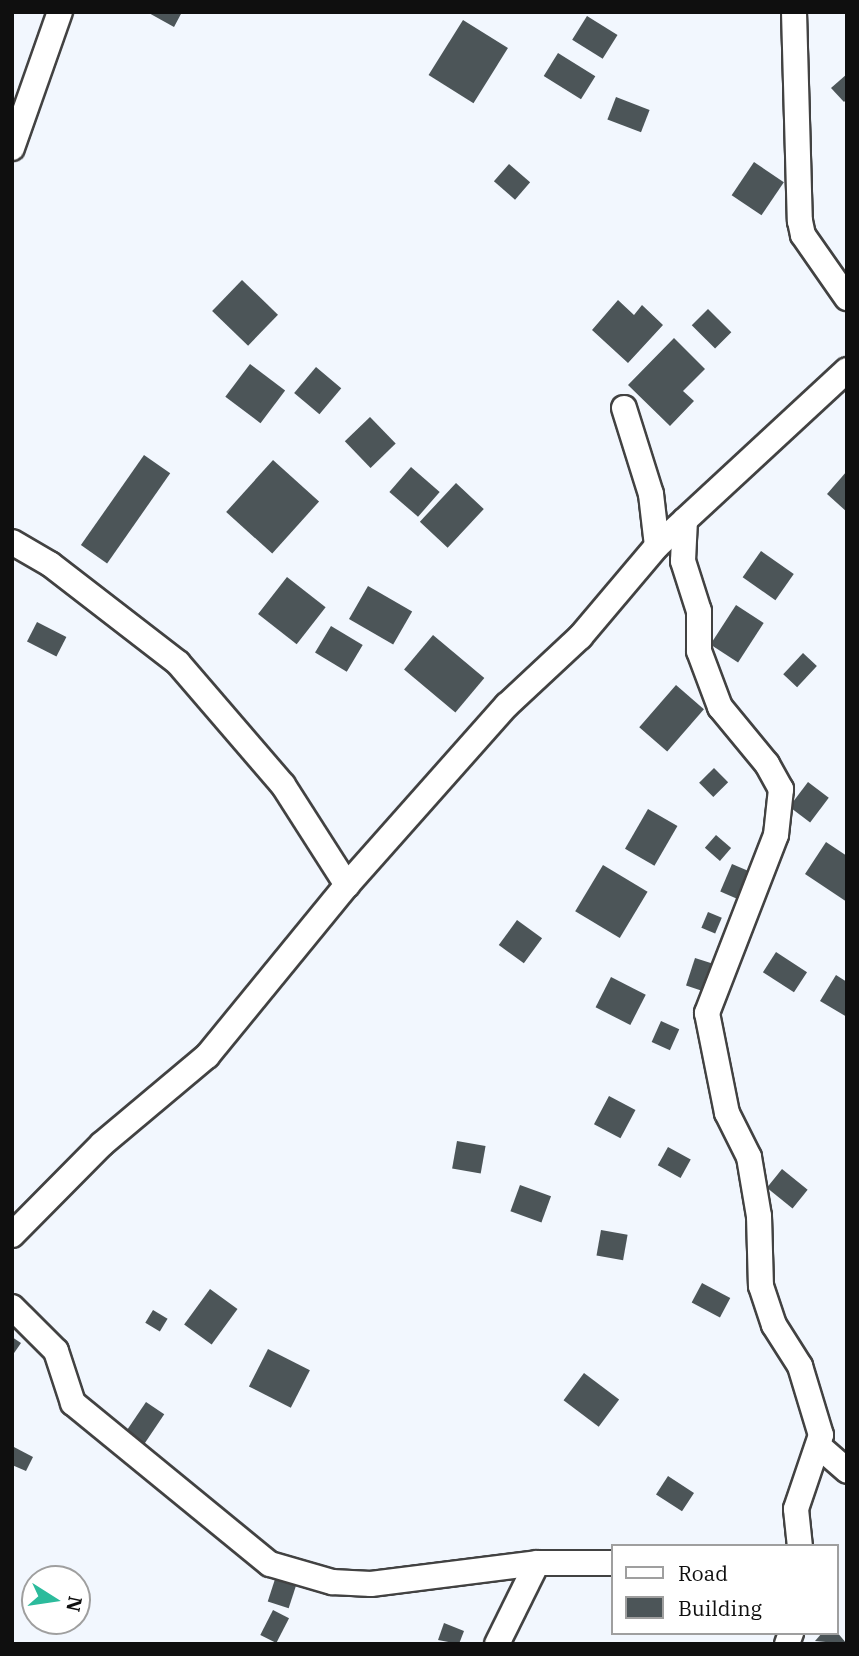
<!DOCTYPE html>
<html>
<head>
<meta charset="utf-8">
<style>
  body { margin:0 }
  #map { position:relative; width:859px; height:1656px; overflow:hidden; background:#f2f7fe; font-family:"IBM Plex Serif",serif }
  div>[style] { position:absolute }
  .building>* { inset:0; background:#4c5558; transform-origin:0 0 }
  .roads { filter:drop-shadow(2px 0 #424242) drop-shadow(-2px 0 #424242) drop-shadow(0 2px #424242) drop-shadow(0 -2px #424242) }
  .street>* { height:24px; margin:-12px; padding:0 12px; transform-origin:12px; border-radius:12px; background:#fff }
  span { translate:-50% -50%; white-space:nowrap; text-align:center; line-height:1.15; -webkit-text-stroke:7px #fff; paint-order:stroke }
  .frame { position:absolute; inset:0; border:14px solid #0f0f0f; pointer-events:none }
  .legend { position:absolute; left:611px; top:1544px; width:228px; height:91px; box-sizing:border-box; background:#fff; border:2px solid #9f9f9f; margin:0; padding:9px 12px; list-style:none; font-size:21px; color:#0f0f0f }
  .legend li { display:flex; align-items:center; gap:14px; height:35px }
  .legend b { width:35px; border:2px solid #9f9f9f }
  .north { position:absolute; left:21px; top:1565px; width:70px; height:70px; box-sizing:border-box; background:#fff; border:2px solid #9f9f9f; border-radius:50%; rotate:102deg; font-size:19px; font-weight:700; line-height:28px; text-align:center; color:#0f0f0f }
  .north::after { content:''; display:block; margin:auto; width:24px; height:32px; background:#2cbb9c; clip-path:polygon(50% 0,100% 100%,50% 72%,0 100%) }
</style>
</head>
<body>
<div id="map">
  <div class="building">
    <div style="clip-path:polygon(147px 12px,182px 12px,174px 27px)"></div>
    <div style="left:587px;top:16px;width:36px;height:28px;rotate:32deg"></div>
    <div style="left:463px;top:20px;width:53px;height:65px;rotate:32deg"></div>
    <div style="left:558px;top:53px;width:44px;height:27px;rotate:32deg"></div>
    <div style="clip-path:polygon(847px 74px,847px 99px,844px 102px,831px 88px)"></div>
    <div style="left:616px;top:97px;width:36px;height:24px;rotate:21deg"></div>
    <div style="left:754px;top:162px;width:36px;height:40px;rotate:34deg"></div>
    <div style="left:509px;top:164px;width:28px;height:23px;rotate:41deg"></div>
    <div style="left:242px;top:280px;width:50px;height:43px;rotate:44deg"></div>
    <div style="clip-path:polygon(618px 300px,634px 315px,642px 305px,663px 325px,628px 363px,592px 330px)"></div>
    <div style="left:708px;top:309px;width:33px;height:23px;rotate:45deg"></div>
    <div style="clip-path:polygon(674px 338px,705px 369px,683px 391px,694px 401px,670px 426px,628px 385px)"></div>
    <div style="left:250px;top:364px;width:44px;height:41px;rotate:37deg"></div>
    <div style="left:316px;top:367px;width:33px;height:34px;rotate:40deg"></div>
    <div style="left:370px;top:417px;width:37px;height:35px;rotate:46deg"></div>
    <div style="left:144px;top:455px;width:32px;height:110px;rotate:35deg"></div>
    <div style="left:273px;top:460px;width:62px;height:70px;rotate:42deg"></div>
    <div style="left:411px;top:467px;width:38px;height:33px;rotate:41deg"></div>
    <div style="clip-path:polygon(847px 471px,847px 512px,827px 494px)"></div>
    <div style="left:456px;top:483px;width:38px;height:53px;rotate:43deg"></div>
    <div style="left:761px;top:551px;width:40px;height:32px;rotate:35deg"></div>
    <div style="left:287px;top:577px;width:49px;height:47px;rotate:38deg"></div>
    <div style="left:368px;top:586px;width:51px;height:38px;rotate:30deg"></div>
    <div style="left:736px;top:605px;width:33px;height:47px;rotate:33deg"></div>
    <div style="left:37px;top:622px;width:33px;height:22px;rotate:27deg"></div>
    <div style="left:331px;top:626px;width:37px;height:31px;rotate:31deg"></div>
    <div style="left:433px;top:635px;width:67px;height:45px;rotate:40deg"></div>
    <div style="left:803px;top:653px;width:19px;height:29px;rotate:43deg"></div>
    <div style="left:676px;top:685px;width:37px;height:56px;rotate:41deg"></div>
    <div style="left:714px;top:768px;width:20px;height:21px;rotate:45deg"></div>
    <div style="left:808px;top:782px;width:26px;height:31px;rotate:37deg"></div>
    <div style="left:648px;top:809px;width:34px;height:46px;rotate:30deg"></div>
    <div style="left:716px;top:835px;width:20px;height:17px;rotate:41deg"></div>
    <div style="clip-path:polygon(826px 842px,847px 856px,847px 902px,805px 874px)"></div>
    <div style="left:732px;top:864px;width:25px;height:30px;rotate:23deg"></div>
    <div style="left:603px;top:865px;width:52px;height:54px;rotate:31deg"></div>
    <div style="left:708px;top:912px;width:15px;height:17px;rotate:23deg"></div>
    <div style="left:517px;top:920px;width:31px;height:31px;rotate:36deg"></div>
    <div style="left:776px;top:952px;width:37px;height:24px;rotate:33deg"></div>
    <div style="left:695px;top:958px;width:19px;height:29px;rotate:18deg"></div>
    <div style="clip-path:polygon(836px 975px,847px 982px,847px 1017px,820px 1001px)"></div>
    <div style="left:611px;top:977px;width:39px;height:34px;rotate:27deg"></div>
    <div style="left:661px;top:1021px;width:20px;height:23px;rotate:24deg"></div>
    <div style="left:609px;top:1096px;width:30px;height:32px;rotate:28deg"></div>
    <div style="left:457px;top:1141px;width:29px;height:28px;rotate:10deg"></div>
    <div style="left:668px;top:1147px;width:26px;height:21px;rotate:29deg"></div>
    <div style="left:782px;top:1169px;width:33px;height:24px;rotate:39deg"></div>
    <div style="left:520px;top:1185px;width:33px;height:28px;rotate:20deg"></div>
    <div style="left:601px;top:1230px;width:27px;height:26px;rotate:10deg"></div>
    <div style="left:702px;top:1283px;width:32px;height:22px;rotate:28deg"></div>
    <div style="left:210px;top:1289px;width:34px;height:44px;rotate:36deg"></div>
    <div style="left:153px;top:1310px;width:17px;height:15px;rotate:31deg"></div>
    <div style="clip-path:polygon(12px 1337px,21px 1343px,12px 1356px)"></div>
    <div style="left:268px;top:1349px;width:47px;height:42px;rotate:27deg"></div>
    <div style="left:584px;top:1373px;width:44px;height:34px;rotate:37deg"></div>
    <div style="left:146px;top:1402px;width:22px;height:36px;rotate:34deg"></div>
    <div style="clip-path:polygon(12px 1446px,33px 1457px,26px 1471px,12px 1465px)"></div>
    <div style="left:668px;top:1476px;width:31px;height:22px;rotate:33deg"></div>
    <div style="left:277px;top:1573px;width:22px;height:30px;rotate:18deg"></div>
    <div style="left:273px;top:1610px;width:18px;height:28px;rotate:27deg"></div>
    <div style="clip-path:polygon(444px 1623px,464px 1631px,459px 1644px,438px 1640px)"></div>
    <div style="clip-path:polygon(836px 1631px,847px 1644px,815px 1641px,822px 1633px)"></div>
  </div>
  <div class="roads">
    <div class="street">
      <div style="left:794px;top:12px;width:209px;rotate:88.4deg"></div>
      <div style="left:800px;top:221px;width:14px;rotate:78deg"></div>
      <div style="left:803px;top:235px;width:77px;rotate:55.1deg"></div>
      <div style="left:12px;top:148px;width:144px;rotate:-70.6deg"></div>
      <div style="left:624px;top:408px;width:90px;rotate:72.6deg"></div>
      <div style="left:651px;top:494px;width:52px;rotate:83.4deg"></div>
      <div style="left:685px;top:520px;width:41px;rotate:92.8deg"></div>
      <div style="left:683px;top:561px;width:52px;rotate:72.3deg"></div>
      <div style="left:699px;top:611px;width:40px;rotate:90deg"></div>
      <div style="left:699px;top:651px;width:60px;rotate:69.4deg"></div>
      <div style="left:720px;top:707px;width:74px;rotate:50.5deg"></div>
      <div style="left:767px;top:764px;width:29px;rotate:61deg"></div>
      <div style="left:781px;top:789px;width:46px;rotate:96.2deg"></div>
      <div style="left:776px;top:835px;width:191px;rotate:111.2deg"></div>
      <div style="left:707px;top:1013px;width:102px;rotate:78.7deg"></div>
      <div style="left:727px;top:1113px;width:49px;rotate:63.4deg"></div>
      <div style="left:749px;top:1157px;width:60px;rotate:80.4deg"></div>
      <div style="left:759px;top:1216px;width:70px;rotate:88.4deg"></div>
      <div style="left:761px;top:1286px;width:41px;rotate:71.6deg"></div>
      <div style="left:774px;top:1325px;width:49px;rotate:57.6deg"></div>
      <div style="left:800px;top:1366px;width:72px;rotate:73.1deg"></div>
      <div style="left:821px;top:1435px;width:78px;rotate:108.7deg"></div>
      <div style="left:796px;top:1509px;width:37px;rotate:84deg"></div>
      <div style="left:12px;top:542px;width:44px;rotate:30.1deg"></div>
      <div style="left:50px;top:564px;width:162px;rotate:37.7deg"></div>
      <div style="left:178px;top:663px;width:161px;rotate:49.3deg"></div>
      <div style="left:283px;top:785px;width:119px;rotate:57.4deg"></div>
      <div style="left:12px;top:1235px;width:128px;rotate:-45.3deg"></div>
      <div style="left:102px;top:1144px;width:137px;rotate:-40deg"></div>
      <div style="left:207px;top:1056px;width:221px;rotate:-50.7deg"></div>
      <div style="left:347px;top:885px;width:241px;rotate:-48.4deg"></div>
      <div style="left:507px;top:705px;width:100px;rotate:-43deg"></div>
      <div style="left:580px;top:637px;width:119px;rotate:-49.8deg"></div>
      <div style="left:657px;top:546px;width:259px;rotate:-42.8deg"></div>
      <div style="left:12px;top:1307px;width:62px;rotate:45deg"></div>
      <div style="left:56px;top:1351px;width:55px;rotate:71.9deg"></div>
      <div style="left:73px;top:1403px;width:254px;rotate:39.3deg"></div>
      <div style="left:270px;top:1564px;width:65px;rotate:16.2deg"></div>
      <div style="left:332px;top:1582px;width:39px;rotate:3deg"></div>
      <div style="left:371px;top:1584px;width:167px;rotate:-7.2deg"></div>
      <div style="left:537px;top:1563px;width:75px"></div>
      <div style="left:821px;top:1448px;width:35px;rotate:41deg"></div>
      <div style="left:497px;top:1644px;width:90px;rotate:-63.7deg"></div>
      <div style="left:787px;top:1644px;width:12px;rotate:-70deg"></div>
    </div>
  </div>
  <div class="frame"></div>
  <ul class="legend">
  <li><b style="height:9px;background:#fff"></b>Road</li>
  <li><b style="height:19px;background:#4c5558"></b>Building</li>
  </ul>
  <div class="north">N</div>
</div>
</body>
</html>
